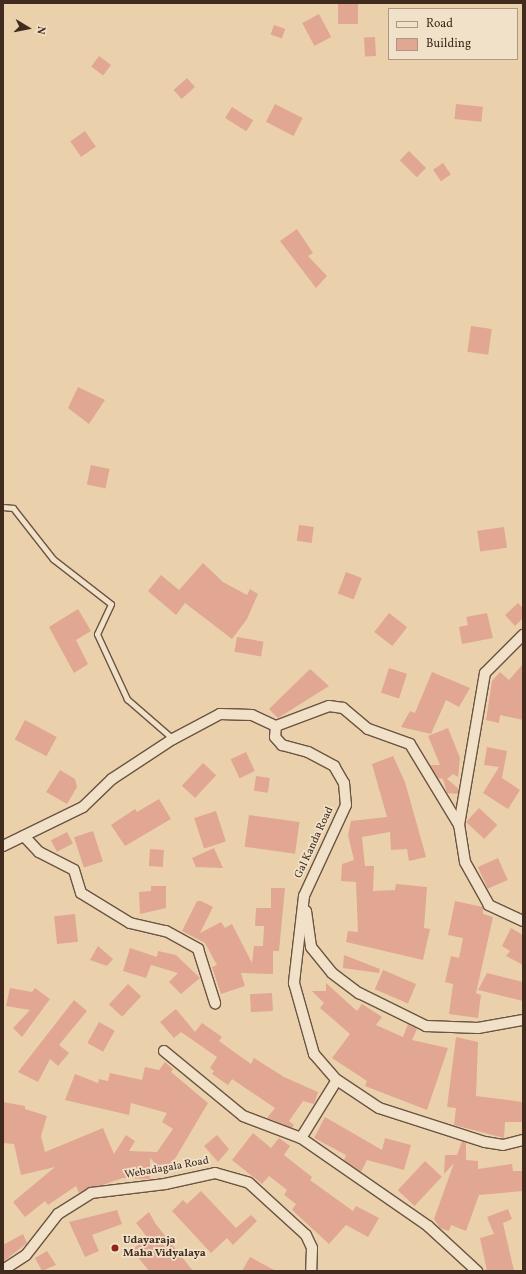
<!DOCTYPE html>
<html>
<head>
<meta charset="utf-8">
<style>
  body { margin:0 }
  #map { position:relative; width:526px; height:1274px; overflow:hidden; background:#ead1ab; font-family:Vollkorn,serif }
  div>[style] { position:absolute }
  .building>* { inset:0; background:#e1a792; transform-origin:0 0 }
  .roads { filter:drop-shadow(1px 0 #6b5442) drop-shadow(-1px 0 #6b5442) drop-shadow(0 1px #6b5442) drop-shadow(0 -1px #6b5442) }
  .service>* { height:5px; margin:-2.5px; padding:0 2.5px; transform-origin:2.5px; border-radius:2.5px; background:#f1e1c8 }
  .minor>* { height:10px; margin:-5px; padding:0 5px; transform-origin:5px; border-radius:5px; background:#f1e1c8 }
  .dots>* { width:11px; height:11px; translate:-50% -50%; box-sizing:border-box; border:2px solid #f1e1c8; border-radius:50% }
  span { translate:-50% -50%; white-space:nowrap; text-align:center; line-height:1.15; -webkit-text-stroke:3.5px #f1e1c8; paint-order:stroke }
  .street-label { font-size:11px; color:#412b1f }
  .poi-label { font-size:11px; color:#412b1f; font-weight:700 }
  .left { translate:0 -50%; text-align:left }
  .frame { position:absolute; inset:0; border:4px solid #412b1f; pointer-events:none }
  .legend { position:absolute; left:388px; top:8px; width:130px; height:52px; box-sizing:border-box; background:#f1e1c8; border:1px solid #ab9884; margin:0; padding:5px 7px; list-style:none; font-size:12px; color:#412b1f }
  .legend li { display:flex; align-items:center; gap:8px; height:20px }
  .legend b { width:20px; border:1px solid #ab9884 }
  .north { position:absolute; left:8px; top:8px; width:40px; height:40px; -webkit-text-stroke:3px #f1e1c8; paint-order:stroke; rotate:100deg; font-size:11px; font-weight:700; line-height:16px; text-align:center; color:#412b1f }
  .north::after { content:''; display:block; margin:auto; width:14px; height:18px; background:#412b1f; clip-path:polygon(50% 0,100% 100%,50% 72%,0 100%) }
</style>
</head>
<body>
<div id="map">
  <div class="building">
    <div style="left:338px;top:3px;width:20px;height:21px"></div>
    <div style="left:319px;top:14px;width:26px;height:19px;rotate:62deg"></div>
    <div style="left:274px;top:25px;width:12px;height:10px;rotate:20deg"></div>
    <div style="left:375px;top:37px;width:19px;height:11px;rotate:87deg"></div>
    <div style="left:99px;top:56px;width:15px;height:13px;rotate:37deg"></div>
    <div style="left:187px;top:78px;width:12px;height:18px;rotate:48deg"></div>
    <div style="left:275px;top:104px;width:31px;height:20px;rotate:27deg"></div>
    <div style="left:456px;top:104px;width:27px;height:15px;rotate:6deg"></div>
    <div style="left:232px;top:107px;width:25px;height:13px;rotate:32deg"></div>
    <div style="left:85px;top:131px;width:19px;height:18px;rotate:55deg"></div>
    <div style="left:409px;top:151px;width:24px;height:13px;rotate:45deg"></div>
    <div style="left:443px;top:163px;width:14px;height:12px;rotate:56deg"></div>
    <div style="clip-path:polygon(297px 229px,313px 253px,308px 256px,327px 276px,316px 288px,280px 241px)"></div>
    <div style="left:471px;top:326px;width:21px;height:26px;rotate:8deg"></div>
    <div style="clip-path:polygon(78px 387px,105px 400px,89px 424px,68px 408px)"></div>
    <div style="left:91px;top:465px;width:19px;height:20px;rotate:12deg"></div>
    <div style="left:299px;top:525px;width:15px;height:16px;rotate:8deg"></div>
    <div style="left:504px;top:527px;width:21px;height:27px;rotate:82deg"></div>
    <div style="clip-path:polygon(203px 563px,223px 582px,247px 595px,250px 589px,258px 594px,247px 619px,232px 639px,185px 603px,176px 615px,148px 591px,161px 575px,179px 590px)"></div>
    <div style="left:346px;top:572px;width:17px;height:23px;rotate:21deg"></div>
    <div style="clip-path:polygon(518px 603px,523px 608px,523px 618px,515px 626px,505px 615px)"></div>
    <div style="clip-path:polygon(78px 609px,91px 631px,76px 640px,88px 664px,74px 673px,49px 627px)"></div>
    <div style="left:389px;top:613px;width:23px;height:24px;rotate:38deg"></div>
    <div style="clip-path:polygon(487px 613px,493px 638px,462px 644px,459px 627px,468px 625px,466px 617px)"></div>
    <div style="left:237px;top:637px;width:27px;height:15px;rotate:10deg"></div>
    <div style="clip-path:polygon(523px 664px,523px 720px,500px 715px,499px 723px,486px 720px,492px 681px,500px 672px,509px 680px)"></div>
    <div style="left:389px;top:668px;width:19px;height:26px;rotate:18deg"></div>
    <div style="clip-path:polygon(310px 669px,329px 686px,278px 718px,269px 709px)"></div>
    <div style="clip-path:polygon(432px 672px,470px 688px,459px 707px,446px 700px,431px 734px,401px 727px,410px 711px,415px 713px)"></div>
    <div style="left:25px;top:720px;width:36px;height:22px;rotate:28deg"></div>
    <div style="clip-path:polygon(448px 728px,460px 758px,458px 777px,453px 774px,447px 779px,459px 789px,458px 794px,447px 793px,443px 779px,438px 778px,430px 765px,440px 765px,428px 736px)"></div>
    <div style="clip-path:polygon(487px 747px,507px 751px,502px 778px,520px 790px,508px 809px,483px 793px,499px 767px,484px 765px)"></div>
    <div style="left:246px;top:752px;width:21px;height:17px;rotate:65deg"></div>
    <div style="clip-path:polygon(393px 756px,405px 782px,426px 857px,409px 861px,407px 849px,391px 850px,390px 832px,362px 837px,365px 866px,374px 866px,373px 891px,395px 890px,396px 884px,427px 887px,424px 928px,430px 929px,423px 960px,346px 942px,348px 931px,358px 932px,356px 882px,341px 881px,342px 864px,354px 860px,348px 835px,351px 821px,387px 817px,372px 764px)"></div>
    <div style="left:203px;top:763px;width:18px;height:31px;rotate:43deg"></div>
    <div style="clip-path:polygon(60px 770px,75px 779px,77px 787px,67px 804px,46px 792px)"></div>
    <div style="left:256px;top:776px;width:14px;height:15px;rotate:8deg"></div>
    <div style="clip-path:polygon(159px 799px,171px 819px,125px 846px,111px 825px,135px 809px,137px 812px)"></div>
    <div style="left:479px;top:808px;width:25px;height:19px;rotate:43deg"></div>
    <div style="left:216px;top:811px;width:32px;height:23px;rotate:72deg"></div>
    <div style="left:249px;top:815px;width:51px;height:32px;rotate:8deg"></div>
    <div style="left:93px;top:831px;width:32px;height:20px;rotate:72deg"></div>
    <div style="left:67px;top:832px;width:13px;height:18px;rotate:63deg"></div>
    <div style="clip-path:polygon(214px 848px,223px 868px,196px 867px,192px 858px)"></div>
    <div style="left:150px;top:849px;width:14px;height:17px;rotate:4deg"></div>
    <div style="left:498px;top:858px;width:24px;height:22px;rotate:66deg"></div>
    <div style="clip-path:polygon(151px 886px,166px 886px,166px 908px,140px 914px,139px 892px,151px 891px)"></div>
    <div style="clip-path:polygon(271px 888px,285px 888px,279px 951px,273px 951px,273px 974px,241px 973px,245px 986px,221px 994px,212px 967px,217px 965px,205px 943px,182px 931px,197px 901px,201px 901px,213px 907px,200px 933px,221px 922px,225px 928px,232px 924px,252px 963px,254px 946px,263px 946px,264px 926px,255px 926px,256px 908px,271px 908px)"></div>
    <div style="clip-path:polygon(455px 901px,483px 907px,483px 914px,493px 917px,476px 993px,481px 995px,478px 1018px,449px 1014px,453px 984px,445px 982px,451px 956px,459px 958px,463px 938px,448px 935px)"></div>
    <div style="left:75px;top:914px;width:28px;height:21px;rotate:84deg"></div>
    <div style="clip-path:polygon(511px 928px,523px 935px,523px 965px,506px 956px,510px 951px,502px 946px)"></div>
    <div style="clip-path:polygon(98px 946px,113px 959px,107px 966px,90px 960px)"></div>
    <div style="clip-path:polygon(130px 948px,157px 957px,158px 951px,176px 955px,200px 978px,181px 994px,169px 982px,178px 973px,151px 965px,146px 978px,123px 971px)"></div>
    <div style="clip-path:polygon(344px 955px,380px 969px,379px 973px,343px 968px)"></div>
    <div style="left:383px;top:970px;width:36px;height:21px;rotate:23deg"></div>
    <div style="clip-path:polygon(487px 973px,523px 982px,523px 1001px,478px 990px)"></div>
    <div style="clip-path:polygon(326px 983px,357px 1011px,362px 1004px,382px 1017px,376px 1025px,403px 1037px,408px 1024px,417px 1029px,412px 1040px,448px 1048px,427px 1110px,365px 1086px,367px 1081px,332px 1058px,350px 1034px,320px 1008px,324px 1003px,312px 991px,326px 991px)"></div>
    <div style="left:128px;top:984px;width:18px;height:28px;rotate:43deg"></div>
    <div style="clip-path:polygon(10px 988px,32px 992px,35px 988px,50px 999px,22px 1037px,13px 1028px,30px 1010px,6px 1006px)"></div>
    <div style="left:272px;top:993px;width:18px;height:22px;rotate:87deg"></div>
    <div style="clip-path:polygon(74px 1000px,87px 1011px,59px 1045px,69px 1053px,58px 1066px,50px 1059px,38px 1082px,18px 1072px)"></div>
    <div style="clip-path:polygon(176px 1009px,195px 1032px,202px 1023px,222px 1037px,219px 1041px,251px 1064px,254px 1058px,284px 1077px,318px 1092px,314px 1104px,303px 1101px,289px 1121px,294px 1125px,292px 1128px,267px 1118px,275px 1108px,232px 1079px,228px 1085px,212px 1074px,214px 1071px,210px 1068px,217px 1057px,181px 1032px,174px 1038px,160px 1022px)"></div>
    <div style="left:99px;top:1022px;width:18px;height:24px;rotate:29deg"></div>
    <div style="clip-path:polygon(456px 1037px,478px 1042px,476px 1096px,523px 1102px,523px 1122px,505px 1122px,504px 1138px,454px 1125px,456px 1108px,447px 1107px)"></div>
    <div style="clip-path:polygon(165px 1062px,173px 1069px,171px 1072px,208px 1103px,166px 1174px,150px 1158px,150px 1179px,123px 1178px,79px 1193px,76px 1186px,48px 1205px,45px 1201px,25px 1217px,13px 1202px,55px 1167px,21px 1175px,14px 1144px,3px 1143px,3px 1102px,25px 1106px,25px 1109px,47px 1116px,41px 1136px,45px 1152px,103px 1128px,114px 1154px,126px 1135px,135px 1141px,129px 1151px,157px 1152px,173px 1129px,162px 1122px,167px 1113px,131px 1103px,129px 1115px,65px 1100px,75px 1074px,98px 1083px,99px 1079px,108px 1081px,110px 1073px,142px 1080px,145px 1067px,159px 1070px)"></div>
    <div style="clip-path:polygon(325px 1117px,382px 1150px,385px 1138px,411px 1145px,404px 1170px,367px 1160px,361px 1172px,344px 1160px,346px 1155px,314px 1138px)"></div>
    <div style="clip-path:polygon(253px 1133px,271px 1148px,279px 1138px,290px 1146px,284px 1155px,312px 1177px,310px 1180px,353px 1211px,356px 1206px,379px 1218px,368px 1237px,346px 1225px,329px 1244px,292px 1210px,296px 1204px,284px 1195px,287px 1190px,269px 1176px,262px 1184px,232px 1160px)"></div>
    <div style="clip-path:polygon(217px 1135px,229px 1149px,218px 1162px,204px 1146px)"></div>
    <div style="clip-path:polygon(462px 1141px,466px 1143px,466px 1160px,478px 1161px,478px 1169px,512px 1164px,513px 1171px,523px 1171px,523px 1191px,479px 1195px,466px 1231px,451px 1225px,449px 1231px,440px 1228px,434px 1219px,454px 1163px,444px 1174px,445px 1155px,457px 1155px)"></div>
    <div style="left:425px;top:1161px;width:23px;height:40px;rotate:43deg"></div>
    <div style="clip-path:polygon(201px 1191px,236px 1228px,251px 1215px,257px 1221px,233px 1245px,227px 1238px,211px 1253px,172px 1211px,183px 1200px,187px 1204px)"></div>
    <div style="clip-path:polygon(508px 1209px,512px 1219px,503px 1223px,514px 1271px,487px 1271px,480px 1238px,494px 1234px,487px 1217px)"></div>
    <div style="clip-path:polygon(117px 1210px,122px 1224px,92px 1235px,99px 1251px,85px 1257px,69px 1222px)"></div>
    <div style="clip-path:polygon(149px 1212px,155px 1223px,193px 1271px,149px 1271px,132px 1250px,147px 1237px,136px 1223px)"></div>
    <div style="clip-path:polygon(23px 1234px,27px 1243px,3px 1262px,3px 1245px)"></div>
    <div style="clip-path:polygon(47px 1251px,56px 1265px,42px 1271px,35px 1258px)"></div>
    <div style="clip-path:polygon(250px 1257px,276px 1271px,242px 1271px)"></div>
  </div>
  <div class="roads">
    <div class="service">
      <div style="left:3px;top:507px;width:10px;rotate:6deg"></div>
      <div style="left:13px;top:508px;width:65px;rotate:51.9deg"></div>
      <div style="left:53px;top:559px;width:73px;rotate:37.8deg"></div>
      <div style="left:111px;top:604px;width:33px;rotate:115deg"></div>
      <div style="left:97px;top:634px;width:72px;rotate:65.2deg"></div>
      <div style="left:127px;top:699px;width:61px;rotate:41deg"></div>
    </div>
    <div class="minor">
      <div style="left:459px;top:825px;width:154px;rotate:-80.3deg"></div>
      <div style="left:485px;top:673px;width:54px;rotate:-45deg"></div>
      <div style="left:24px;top:836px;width:22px;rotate:47deg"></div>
      <div style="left:39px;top:852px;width:39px;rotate:27deg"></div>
      <div style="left:74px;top:870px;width:24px;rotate:73deg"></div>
      <div style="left:81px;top:893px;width:57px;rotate:31.5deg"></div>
      <div style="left:130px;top:923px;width:37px;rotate:13deg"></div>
      <div style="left:166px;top:931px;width:37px;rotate:29deg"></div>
      <div style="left:198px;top:949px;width:57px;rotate:72.5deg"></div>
      <div style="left:3px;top:846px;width:89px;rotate:-26deg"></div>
      <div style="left:83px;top:807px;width:40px;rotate:-44deg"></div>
      <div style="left:112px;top:779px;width:73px;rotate:-33.3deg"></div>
      <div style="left:173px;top:739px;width:53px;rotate:-28deg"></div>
      <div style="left:220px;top:714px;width:32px;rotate:2deg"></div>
      <div style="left:252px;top:715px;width:26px;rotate:25deg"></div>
      <div style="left:306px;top:911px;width:36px;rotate:82deg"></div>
      <div style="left:311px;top:947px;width:33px;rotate:51deg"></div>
      <div style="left:332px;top:973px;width:34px;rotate:37deg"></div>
      <div style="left:359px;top:993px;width:75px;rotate:26.2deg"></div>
      <div style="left:426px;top:1026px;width:52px;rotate:2.2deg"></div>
      <div style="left:478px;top:1028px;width:46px;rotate:-10.1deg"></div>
      <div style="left:523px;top:921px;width:38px;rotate:-155deg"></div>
      <div style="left:489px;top:905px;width:49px;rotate:-119.2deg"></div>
      <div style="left:465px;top:862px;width:37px;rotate:-99deg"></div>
      <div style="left:459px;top:825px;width:95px;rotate:-121.2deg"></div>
      <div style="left:410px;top:744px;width:45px;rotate:-160.3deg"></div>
      <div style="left:368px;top:729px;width:33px;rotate:-140deg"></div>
      <div style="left:343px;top:708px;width:14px;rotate:-172deg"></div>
      <div style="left:329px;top:706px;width:57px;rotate:159.3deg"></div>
      <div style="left:276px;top:726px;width:11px;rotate:95deg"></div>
      <div style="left:275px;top:737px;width:11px;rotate:49deg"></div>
      <div style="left:282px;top:745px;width:27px;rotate:15deg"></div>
      <div style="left:308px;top:752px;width:30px;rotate:28deg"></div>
      <div style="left:334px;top:766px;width:20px;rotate:60deg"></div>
      <div style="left:344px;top:783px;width:22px;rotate:85deg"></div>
      <div style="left:346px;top:805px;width:100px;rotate:114.8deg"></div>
      <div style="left:304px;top:896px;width:88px;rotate:96.6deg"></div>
      <div style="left:294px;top:983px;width:74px;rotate:74.3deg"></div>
      <div style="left:314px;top:1054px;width:35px;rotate:49deg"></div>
      <div style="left:337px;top:1080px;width:50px;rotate:33.7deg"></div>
      <div style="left:379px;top:1108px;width:111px;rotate:17.8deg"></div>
      <div style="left:485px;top:1142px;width:18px;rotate:9deg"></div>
      <div style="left:503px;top:1145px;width:21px;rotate:-14deg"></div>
      <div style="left:164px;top:1051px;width:102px;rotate:39.4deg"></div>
      <div style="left:243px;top:1116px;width:62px;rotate:20.8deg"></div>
      <div style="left:301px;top:1138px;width:155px;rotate:34.7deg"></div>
      <div style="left:428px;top:1226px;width:67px;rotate:42.6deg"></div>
      <div style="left:301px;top:1138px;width:68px;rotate:-58.2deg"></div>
      <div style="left:3px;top:1270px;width:27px;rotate:-33deg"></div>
      <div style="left:26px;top:1255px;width:52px;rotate:-52deg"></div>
      <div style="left:58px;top:1214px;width:39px;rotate:-32deg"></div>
      <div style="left:91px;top:1193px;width:75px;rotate:-6.9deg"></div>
      <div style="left:165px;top:1184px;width:51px;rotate:-12.4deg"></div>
      <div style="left:215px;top:1173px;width:35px;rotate:16deg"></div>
      <div style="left:249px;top:1183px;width:77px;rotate:42.4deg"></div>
      <div style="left:306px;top:1235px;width:14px;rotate:65deg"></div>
      <div style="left:312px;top:1248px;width:23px;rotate:92deg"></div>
    </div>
  </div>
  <div class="dots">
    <div style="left:115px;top:1248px;background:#8f2418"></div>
  </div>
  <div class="street-label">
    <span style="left:315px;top:843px;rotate:-65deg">Gal Kanda Road</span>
    <span style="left:167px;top:1169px;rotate:-10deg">Webadagala Road</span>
  </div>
  <div class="poi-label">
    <span class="left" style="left:123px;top:1248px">Udayaraja<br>Maha Vidyalaya</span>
  </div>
  <div class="frame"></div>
  <ul class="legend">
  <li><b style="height:5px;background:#f1e1c8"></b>Road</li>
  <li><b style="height:11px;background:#e1a792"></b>Building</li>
  </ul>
  <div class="north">N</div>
</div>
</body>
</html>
